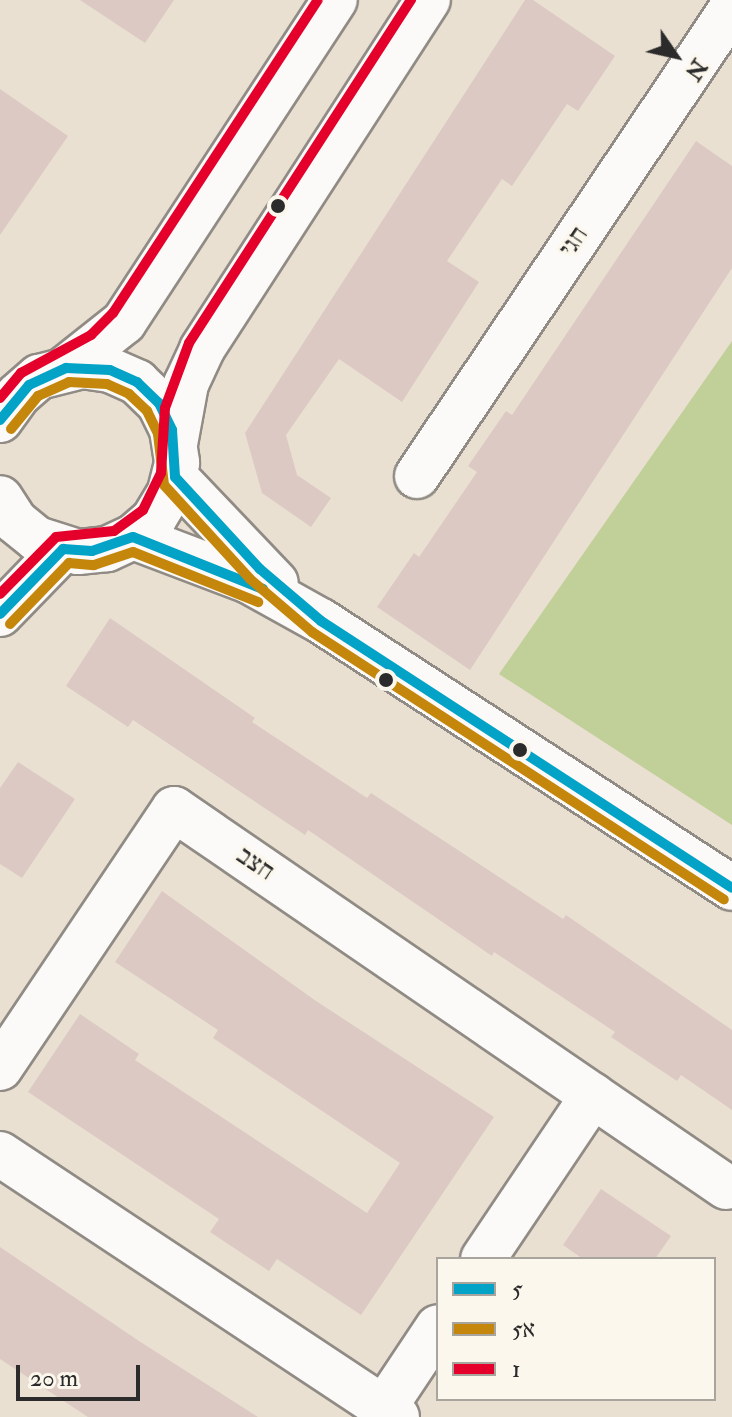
<!DOCTYPE html>
<html>
<head>
<meta charset="utf-8">
<style>
  body { margin:0 }
  #map { position:relative; width:732px; height:1417px; overflow:hidden; background:#e9e0d2; font-family:"IM FELL Double Pica","Frank Ruhl Libre",serif }
  div>[style] { position:absolute }
  .green>* { inset:0; background:#c1cf98 }
  .building>* { inset:0; background:#dcc9c3 }
  .roads { filter:drop-shadow(2px 0 #908b84) drop-shadow(-2px 0 #908b84) drop-shadow(0 2px #908b84) drop-shadow(0 -2px #908b84) }
  .minor>* { height:44px; margin:-22px; padding:0 22px; transform-origin:22px; border-radius:22px; background:#fcfaf8 }
  .tertiary>* { height:44px; margin:-22px; padding:0 22px; transform-origin:22px; border-radius:22px; background:#fcfaf8 }
  .secondary>* { height:44px; margin:-22px; padding:0 22px; transform-origin:22px; border-radius:22px; background:#fcfaf8 }
  .bus-1>* { height:10px; margin:-5px; padding:0 5px; transform-origin:5px; border-radius:5px; background:#02a3c6 }
  .bus-2>* { height:10px; margin:-5px; padding:0 5px; transform-origin:5px; border-radius:5px; background:#c4870b }
  .bus-3>* { height:10px; margin:-5px; padding:0 5px; transform-origin:5px; border-radius:5px; background:#e4002b }
  .dots>* { width:22px; height:22px; translate:-50% -50%; box-sizing:border-box; border:4px solid #fbf7ec; border-radius:50% }
  span { translate:-50% -50%; white-space:nowrap; text-align:center; line-height:1.15; -webkit-text-stroke:6px #fbf7ec; paint-order:stroke }
  .street-label { font-size:26px; color:#2b2b2b }
  .legend { position:absolute; left:436px; top:1257px; width:280px; height:144px; box-sizing:border-box; background:#fbf7ec; border:2px solid #a8a59f; margin:0; padding:10px 14px; list-style:none; font-size:24px; color:#2b2b2b }
  .legend li { display:flex; align-items:center; gap:16px; height:40px }
  .legend b { width:40px; border:2px solid #a8a59f }
  .north { position:absolute; left:636px; top:16px; width:80px; height:80px; -webkit-text-stroke:6px #fbf7ec; paint-order:stroke; rotate:124deg; font-size:22px; font-weight:700; line-height:32px; text-align:center; color:#2b2b2b }
  .north::after { content:''; display:block; margin:auto; width:28px; height:36px; background:#2b2b2b; clip-path:polygon(50% 0,100% 100%,50% 72%,0 100%) }
  .scale { position:absolute; left:16px; top:1365px; width:124px; height:36px; box-sizing:border-box; border:4px solid #2b2b2b; border-top:0; padding-left:10px; font-size:24px; line-height:28px; white-space:nowrap; color:#2b2b2b; -webkit-text-stroke:6px #fbf7ec; paint-order:stroke }
</style>
</head>
<body>
<div id="map">
  <div class="green">
    <div style="clip-path:polygon(732px 341px,732px 825px,499px 674px)"></div>
  </div>
  <div class="building">
    <div style="clip-path:polygon(80px 0,174px 0,145px 43px)"></div>
    <div style="clip-path:polygon(525px 0,533px 0,615px 56px,578px 111px,567px 104px,512px 186px,502px 179px,447px 261px,479px 282px,402px 402px,339px 359px,286px 435px,297px 475px,331px 498px,311px 527px,262px 493px,245px 433px)"></div>
    <div style="clip-path:polygon(0 89px,68px 136px,0 235px)"></div>
    <div style="clip-path:polygon(696px 141px,732px 166px,732px 268px,470px 670px,377px 607px,414px 553px,419px 557px,477px 472px,468px 466px,506px 411px,512px 415px)"></div>
    <div style="clip-path:polygon(110px 618px,255px 718px,252px 722px,367px 798px,371px 793px,563px 919px,566px 915px,732px 1030px,732px 1110px,681px 1075px,677px 1081px,611px 1037px,615px 1032px,494px 952px,492px 956px,308px 830px,305px 835px,133px 720px,128px 727px,66px 686px)"></div>
    <div style="clip-path:polygon(18px 762px,75px 799px,22px 878px,0 864px,0 788px)"></div>
    <div style="clip-path:polygon(162px 891px,316px 1001px,494px 1117px,361px 1315px,277px 1259px,269px 1271px,210px 1232px,219px 1219px,28px 1092px,80px 1014px,139px 1054px,135px 1060px,367px 1213px,400px 1163px,213px 1038px,218px 1030px,115px 962px)"></div>
    <div style="clip-path:polygon(601px 1189px,671px 1236px,655px 1259px,583px 1259px,563px 1245px)"></div>
    <div style="clip-path:polygon(0 1247px,139px 1341px,258px 1417px,88px 1417px,0 1359px)"></div>
  </div>
  <div class="roads">
    <div class="minor">
      <div style="left:417px;top:476px;width:564px;rotate:-56.06deg"></div>
      <div style="left:0;top:1068px;width:312px;rotate:-56.1deg"></div>
      <div style="left:174px;top:809px;width:669px;rotate:34.4deg"></div>
      <div style="left:0;top:1154px;width:476px;rotate:33.5deg"></div>
      <div style="left:483px;top:1259px;width:197px;rotate:-56.1deg"></div>
      <div style="left:384px;top:1408px;width:97px;rotate:-56.3deg"></div>
    </div>
    <div class="tertiary">
      <div style="left:175px;top:477px;width:146px;rotate:46.4deg"></div>
      <div style="left:133px;top:537px;width:124px;rotate:20.8deg"></div>
      <div style="left:249px;top:581px;width:82px;rotate:29.1deg"></div>
      <div style="left:321px;top:621px;width:490px;rotate:33deg"></div>
    </div>
    <div class="secondary">
      <div style="left:66px;top:368px;width:74px;rotate:-38.4deg"></div>
      <div style="left:124px;top:322px;width:385px;rotate:-56.8deg"></div>
      <div style="left:0;top:420px;width:31px;rotate:-54deg"></div>
      <div style="left:18px;top:395px;width:28px;rotate:-41deg"></div>
      <div style="left:39px;top:377px;width:44px;rotate:-14.3deg"></div>
      <div style="left:82px;top:366px;width:28px;rotate:8deg"></div>
      <div style="left:110px;top:370px;width:30px;rotate:24deg"></div>
      <div style="left:137px;top:382px;width:30px;rotate:44deg"></div>
      <div style="left:159px;top:403px;width:30px;rotate:64deg"></div>
      <div style="left:172px;top:430px;width:33px;rotate:81deg"></div>
      <div style="left:177px;top:463px;width:30px;rotate:104deg"></div>
      <div style="left:170px;top:492px;width:31px;rotate:121deg"></div>
      <div style="left:154px;top:519px;width:28px;rotate:139deg"></div>
      <div style="left:133px;top:537px;width:29px;rotate:155deg"></div>
      <div style="left:107px;top:549px;width:29px;rotate:174deg"></div>
      <div style="left:78px;top:552px;width:43px;rotate:-162.4deg"></div>
      <div style="left:37px;top:539px;width:28px;rotate:-141deg"></div>
      <div style="left:15px;top:521px;width:27px;rotate:-123deg"></div>
      <div style="left:175px;top:444px;width:61px;rotate:-79.6deg"></div>
      <div style="left:186px;top:384px;width:38px;rotate:-65deg"></div>
      <div style="left:202px;top:349px;width:416px;rotate:-57.1deg"></div>
      <div style="left:0;top:614px;width:91px;rotate:-45.9deg"></div>
    </div>
  </div>
  <div class="bus-1">
    <div style="left:0;top:420px;width:45px;rotate:-50.4deg"></div>
    <div style="left:29px;top:385px;width:41px;rotate:-24.7deg"></div>
    <div style="left:66px;top:368px;width:44px;rotate:2.6deg"></div>
    <div style="left:110px;top:370px;width:30px;rotate:24deg"></div>
    <div style="left:137px;top:382px;width:30px;rotate:44deg"></div>
    <div style="left:159px;top:403px;width:30px;rotate:64deg"></div>
    <div style="left:172px;top:430px;width:47px;rotate:86.3deg"></div>
    <div style="left:175px;top:477px;width:125px;rotate:47.3deg"></div>
    <div style="left:260px;top:569px;width:80px;rotate:40.4deg"></div>
    <div style="left:321px;top:621px;width:490px;rotate:33deg"></div>
    <div style="left:0;top:614px;width:91px;rotate:-45.9deg"></div>
    <div style="left:63px;top:549px;width:29px;rotate:4deg"></div>
    <div style="left:92px;top:551px;width:43px;rotate:-18.9deg"></div>
    <div style="left:133px;top:537px;width:140px;rotate:21.8deg"></div>
  </div>
  <div class="bus-2">
    <div style="left:11px;top:429px;width:43px;rotate:-50.7deg"></div>
    <div style="left:38px;top:396px;width:34px;rotate:-24deg"></div>
    <div style="left:69px;top:382px;width:38px;rotate:3deg"></div>
    <div style="left:107px;top:384px;width:24px;rotate:24deg"></div>
    <div style="left:129px;top:394px;width:25px;rotate:43deg"></div>
    <div style="left:147px;top:411px;width:25px;rotate:64deg"></div>
    <div style="left:158px;top:434px;width:51px;rotate:83.3deg"></div>
    <div style="left:164px;top:485px;width:127px;rotate:47.5deg"></div>
    <div style="left:250px;top:579px;width:82px;rotate:40.5deg"></div>
    <div style="left:312px;top:632px;width:491px;rotate:33deg"></div>
    <div style="left:10px;top:624px;width:85px;rotate:-46deg"></div>
    <div style="left:69px;top:563px;width:25px;rotate:5deg"></div>
    <div style="left:94px;top:565px;width:41px;rotate:-18.4deg"></div>
    <div style="left:133px;top:552px;width:135px;rotate:21.8deg"></div>
  </div>
  <div class="bus-3">
    <div style="left:0;top:398px;width:33px;rotate:-50deg"></div>
    <div style="left:21px;top:373px;width:80px;rotate:-28.5deg"></div>
    <div style="left:91px;top:335px;width:31px;rotate:-45deg"></div>
    <div style="left:113px;top:313px;width:374px;rotate:-56.8deg"></div>
    <div style="left:0;top:594px;width:80px;rotate:-45.5deg"></div>
    <div style="left:56px;top:537px;width:58px;rotate:-5.9deg"></div>
    <div style="left:114px;top:531px;width:36px;rotate:-36deg"></div>
    <div style="left:143px;top:510px;width:41px;rotate:-64.1deg"></div>
    <div style="left:161px;top:473px;width:65px;rotate:-86.5deg"></div>
    <div style="left:165px;top:408px;width:69px;rotate:-69.7deg"></div>
    <div style="left:189px;top:343px;width:409px;rotate:-57.1deg"></div>
  </div>
  <div class="dots">
    <div style="left:278px;top:206px;background:#2b2b2b"></div>
    <div style="left:386px;top:680px;background:#2b2b2b"></div>
    <div style="left:520px;top:750px;background:#2b2b2b"></div>
  </div>
  <div class="street-label">
    <span style="left:574px;top:242px;rotate:-56deg">חגי</span>
    <span style="left:255px;top:864px;rotate:34deg">חצב</span>
  </div>
  <ul class="legend">
  <li><b style="height:10px;background:#02a3c6"></b>5</li>
  <li><b style="height:10px;background:#c4870b"></b>5א</li>
  <li><b style="height:10px;background:#e4002b"></b>1</li>
  </ul>
  <div class="north">N</div>
  <div class="scale">20 m</div>
</div>
</body>
</html>
